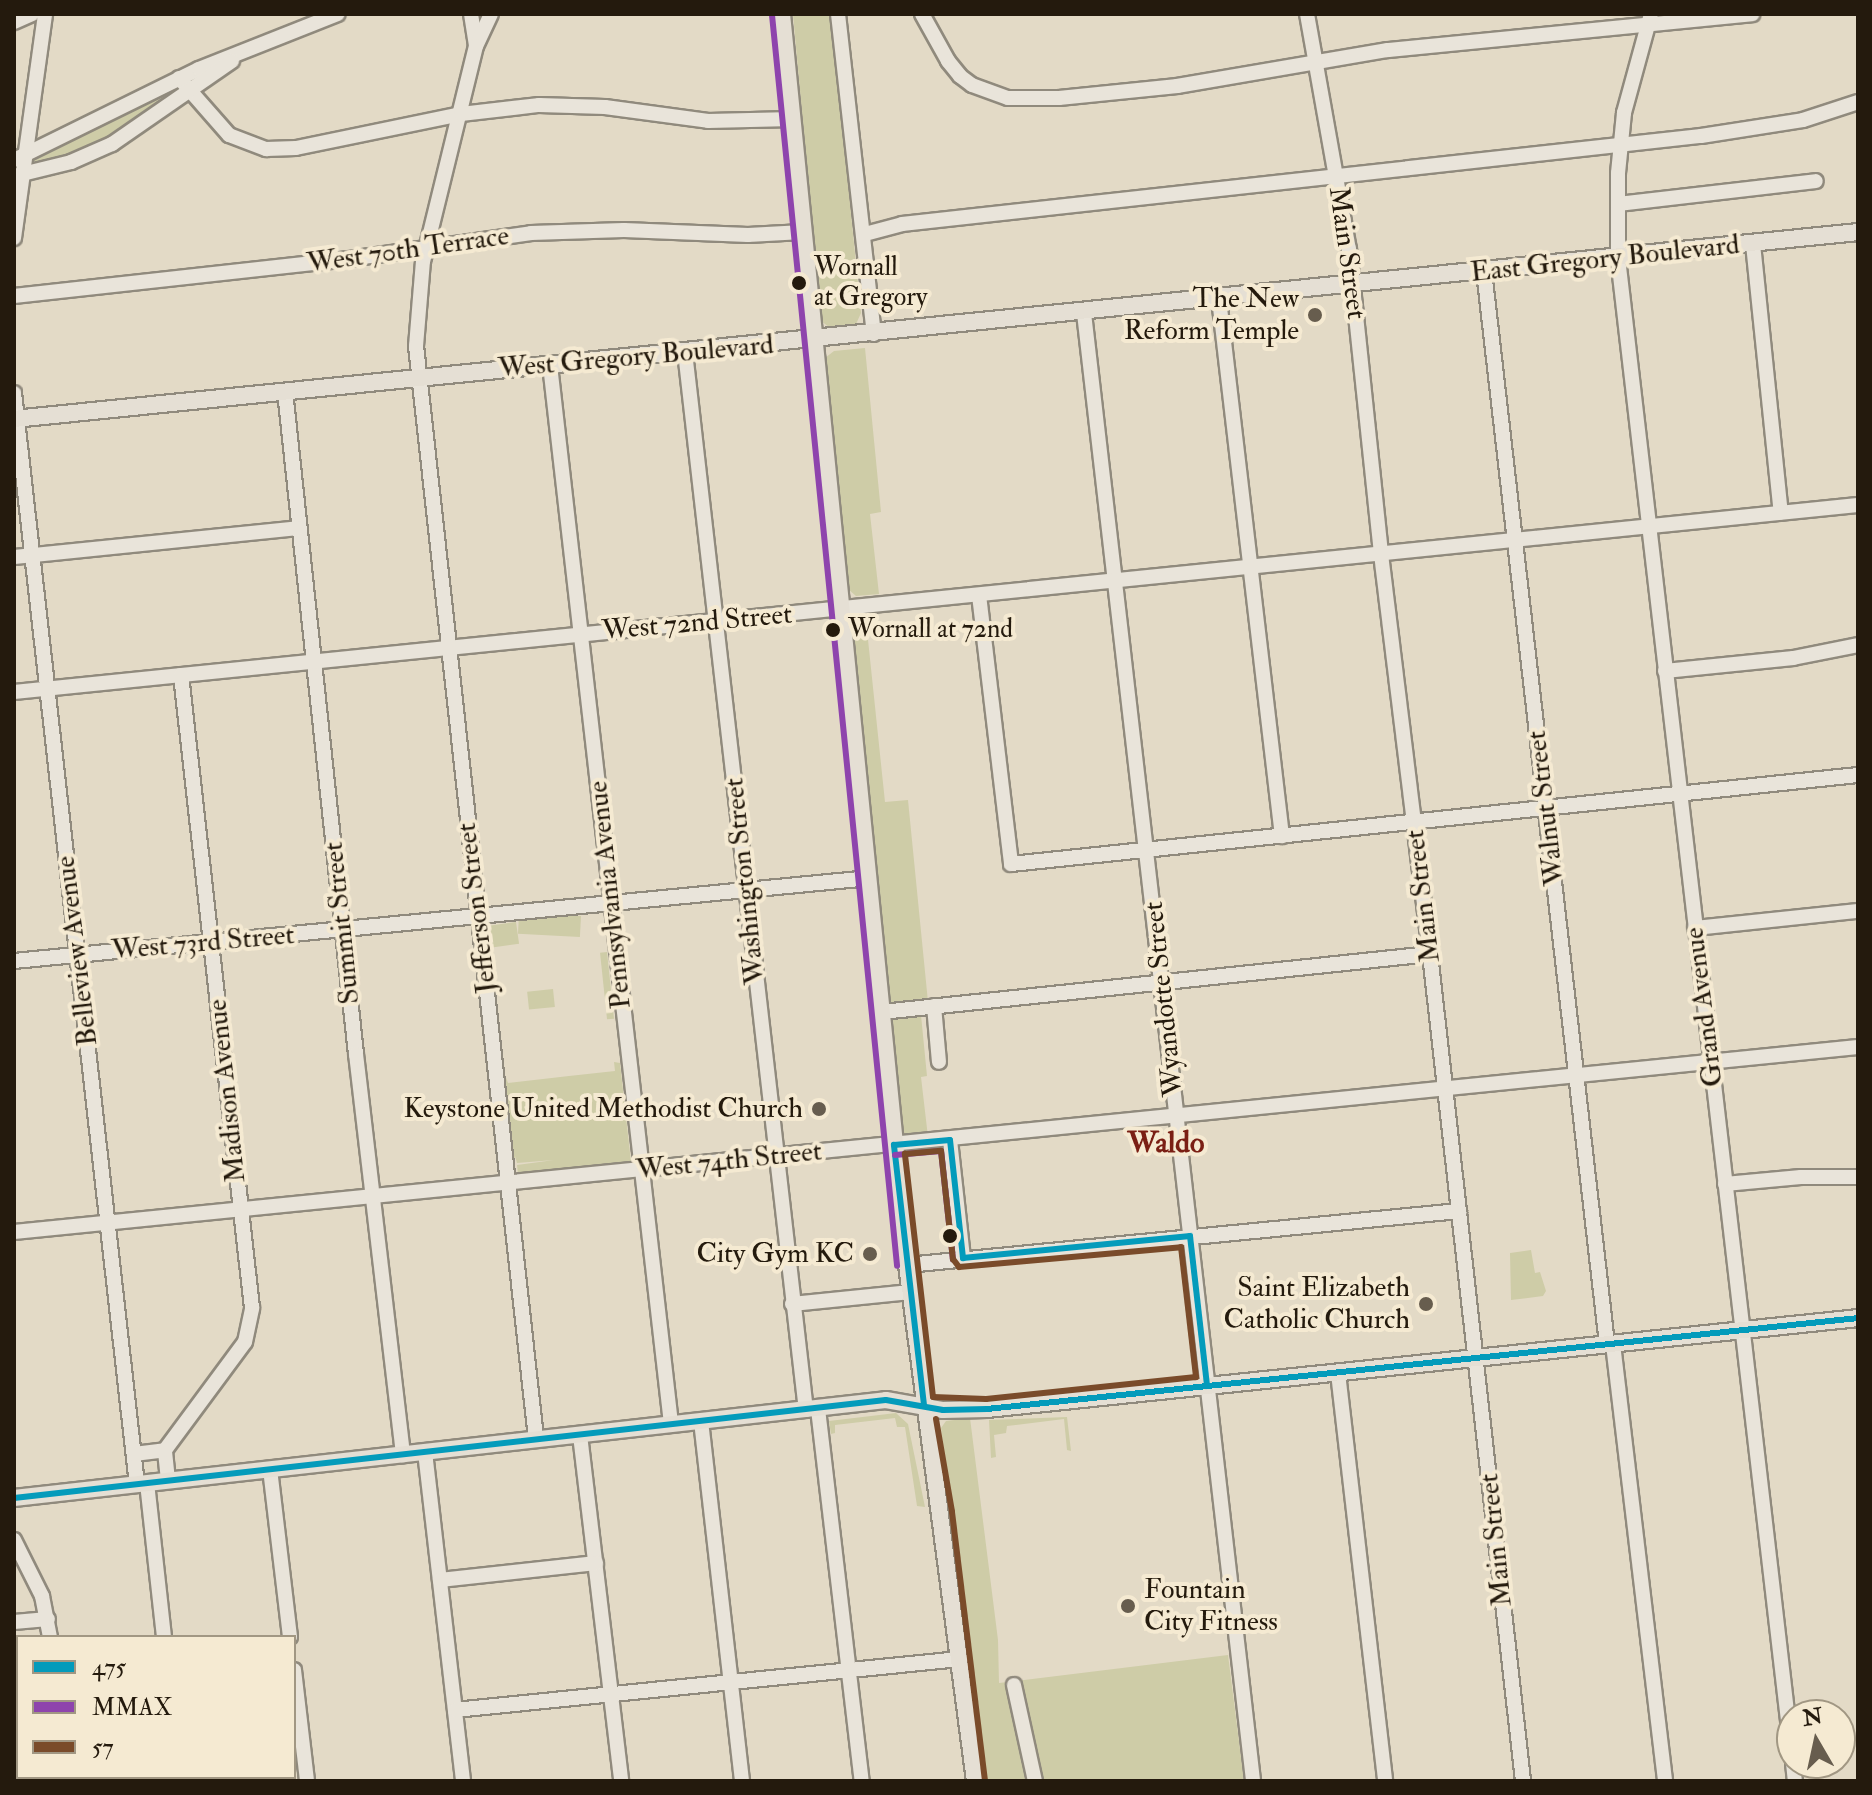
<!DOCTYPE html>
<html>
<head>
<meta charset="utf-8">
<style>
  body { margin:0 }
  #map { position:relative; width:1872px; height:1795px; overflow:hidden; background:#e3dac6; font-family:"IM FELL Double Pica",serif }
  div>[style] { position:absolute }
  .green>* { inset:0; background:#cecca7; transform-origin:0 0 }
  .roads { filter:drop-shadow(2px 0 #908a7d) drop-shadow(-2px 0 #908a7d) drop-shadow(0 2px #908a7d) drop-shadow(0 -2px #908a7d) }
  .minor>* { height:14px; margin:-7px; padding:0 7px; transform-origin:7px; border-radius:7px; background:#e9e4da }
  .major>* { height:16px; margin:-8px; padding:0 8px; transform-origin:8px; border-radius:8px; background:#e5dfd4 }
  .bus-1>* { height:6px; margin:-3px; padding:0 3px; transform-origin:3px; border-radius:3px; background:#049bbb }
  .bus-2>* { height:6px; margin:-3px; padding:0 3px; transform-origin:3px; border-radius:3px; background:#8e44ad }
  .bus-3>* { height:6px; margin:-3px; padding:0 3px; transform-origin:3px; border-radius:3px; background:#7a4b2a }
  .dots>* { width:22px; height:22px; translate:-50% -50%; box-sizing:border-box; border:4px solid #f5ead2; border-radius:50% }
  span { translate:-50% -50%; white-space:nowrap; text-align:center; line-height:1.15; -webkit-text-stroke:8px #f5ead2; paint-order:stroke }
  .bus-label { font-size:26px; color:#241a0d }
  .left { translate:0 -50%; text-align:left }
  .street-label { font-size:28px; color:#241a0d }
  .poi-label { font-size:28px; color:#241a0d }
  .right { translate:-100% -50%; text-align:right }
  .neighbourhood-label { font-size:30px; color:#7a1f14; font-weight:700 }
  .frame { position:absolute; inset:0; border:16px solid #241a0d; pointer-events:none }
  .legend { position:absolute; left:16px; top:1635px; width:280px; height:144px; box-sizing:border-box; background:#f5ead2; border:2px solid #a19783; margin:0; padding:10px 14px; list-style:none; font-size:24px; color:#241a0d }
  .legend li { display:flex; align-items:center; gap:16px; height:40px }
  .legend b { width:40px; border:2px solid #a19783 }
  .north { position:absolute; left:1776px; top:1699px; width:80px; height:80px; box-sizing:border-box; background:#f5ead2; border:2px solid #a19783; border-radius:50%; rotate:351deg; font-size:22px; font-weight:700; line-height:32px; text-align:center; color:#241a0d }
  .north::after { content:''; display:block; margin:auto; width:28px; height:36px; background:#675d4e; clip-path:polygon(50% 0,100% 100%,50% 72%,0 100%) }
</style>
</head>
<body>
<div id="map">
  <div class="green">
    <div style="clip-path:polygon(793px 14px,831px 15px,861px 313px,856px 324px,829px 327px,821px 321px)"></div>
    <div style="clip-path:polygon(177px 85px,182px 92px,88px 151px,32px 166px,34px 158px)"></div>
    <div style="clip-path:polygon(865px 348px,881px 512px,870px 514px,879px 594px,856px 596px,848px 589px,825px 358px,834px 351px)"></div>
    <div style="clip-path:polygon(865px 611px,885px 802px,908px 800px,928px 1002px,890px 1004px,889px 1001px,852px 624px,857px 613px)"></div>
    <div style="left:581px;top:916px;width:21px;height:62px;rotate:93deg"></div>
    <div style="left:516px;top:922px;width:22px;height:29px;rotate:82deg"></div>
    <div style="left:607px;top:952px;width:67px;height:7px;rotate:84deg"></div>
    <div style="left:553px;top:989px;width:18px;height:26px;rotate:84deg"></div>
    <div style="clip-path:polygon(921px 1015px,927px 1076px,921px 1077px,928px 1137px,903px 1137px,891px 1019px)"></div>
    <div style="clip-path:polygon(614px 1062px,620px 1063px,631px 1162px,518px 1174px,517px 1165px,554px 1160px,517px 1163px,515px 1156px,515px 1167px,505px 1075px,508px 1083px,569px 1076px,615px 1071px)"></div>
    <div style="clip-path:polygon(1531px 1250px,1535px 1273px,1540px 1272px,1546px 1291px,1543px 1296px,1511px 1300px,1510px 1253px)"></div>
    <div style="clip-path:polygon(896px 1413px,908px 1424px,925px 1507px,917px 1506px,905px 1427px,897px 1427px,895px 1418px,835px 1425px,835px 1433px,831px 1434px,829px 1421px)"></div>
    <div style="clip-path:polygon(1067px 1417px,1071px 1451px,1067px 1450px,1064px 1419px,1007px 1426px,1006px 1433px,994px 1435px,996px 1457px,991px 1458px,989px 1420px)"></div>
    <div style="clip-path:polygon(970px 1418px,998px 1640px,999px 1683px,1228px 1655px,1244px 1781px,983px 1781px,941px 1428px,946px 1421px)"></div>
  </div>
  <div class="roads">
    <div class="minor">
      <div style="left:471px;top:14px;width:31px;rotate:81deg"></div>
      <div style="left:491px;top:14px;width:35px;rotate:115deg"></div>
      <div style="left:476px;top:46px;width:221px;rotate:103.8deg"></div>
      <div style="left:423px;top:261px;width:85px;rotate:94.7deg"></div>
      <div style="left:416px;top:346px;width:1100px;rotate:83.73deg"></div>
      <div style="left:838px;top:14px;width:322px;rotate:83.6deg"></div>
      <div style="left:922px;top:14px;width:54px;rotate:61deg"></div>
      <div style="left:948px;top:61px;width:19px;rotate:51deg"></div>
      <div style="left:960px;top:76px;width:15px;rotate:37deg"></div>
      <div style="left:972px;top:85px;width:38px;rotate:20deg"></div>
      <div style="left:1008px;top:98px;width:51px"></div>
      <div style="left:1059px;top:98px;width:119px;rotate:-5.8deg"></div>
      <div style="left:1177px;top:86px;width:214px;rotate:-9.7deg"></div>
      <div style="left:1388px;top:50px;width:366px;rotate:-5.6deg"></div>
      <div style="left:1307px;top:14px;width:239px;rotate:79.9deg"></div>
      <div style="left:1349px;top:249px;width:307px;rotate:84deg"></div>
      <div style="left:1381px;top:554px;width:403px;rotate:83deg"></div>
      <div style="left:1430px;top:954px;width:832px;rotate:83.58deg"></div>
      <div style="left:1651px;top:14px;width:103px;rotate:105.3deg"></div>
      <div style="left:1624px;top:113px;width:60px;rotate:95.7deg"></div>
      <div style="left:1618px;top:173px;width:85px;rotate:90deg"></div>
      <div style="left:1618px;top:258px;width:1508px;rotate:83.37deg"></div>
      <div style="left:14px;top:22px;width:20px;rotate:-24deg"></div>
      <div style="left:179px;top:78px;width:76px;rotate:48.7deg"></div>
      <div style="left:229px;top:135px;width:40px;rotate:21deg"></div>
      <div style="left:266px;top:149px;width:30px;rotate:-2deg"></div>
      <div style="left:296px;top:148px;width:168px;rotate:-11.6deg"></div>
      <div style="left:461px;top:114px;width:79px;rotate:-6.6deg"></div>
      <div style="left:539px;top:105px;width:66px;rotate:1.7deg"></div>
      <div style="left:605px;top:107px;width:104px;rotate:7.7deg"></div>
      <div style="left:708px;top:121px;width:85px;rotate:-1.3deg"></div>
      <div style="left:14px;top:160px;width:206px;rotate:-26.2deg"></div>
      <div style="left:199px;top:69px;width:149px;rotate:-21.6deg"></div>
      <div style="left:14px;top:176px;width:59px;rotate:-13.8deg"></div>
      <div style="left:71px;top:162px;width:45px;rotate:-23.7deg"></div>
      <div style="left:112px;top:144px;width:146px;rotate:-34.7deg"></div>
      <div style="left:1618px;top:204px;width:199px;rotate:-6.6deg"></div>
      <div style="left:865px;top:234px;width:38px;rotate:-15deg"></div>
      <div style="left:902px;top:224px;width:804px;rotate:-6.29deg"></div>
      <div style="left:1701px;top:136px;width:103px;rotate:-8.9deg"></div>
      <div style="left:1803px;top:120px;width:58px;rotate:-18.1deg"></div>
      <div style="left:14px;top:238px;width:226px;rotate:-82.1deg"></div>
      <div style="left:1753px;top:244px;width:270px;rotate:84.1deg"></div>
      <div style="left:1484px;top:271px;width:1080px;rotate:83.46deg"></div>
      <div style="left:14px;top:296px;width:344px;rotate:-6.3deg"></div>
      <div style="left:356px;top:258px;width:177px;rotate:-8.1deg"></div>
      <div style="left:531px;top:233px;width:93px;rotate:-1.8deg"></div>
      <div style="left:624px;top:230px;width:124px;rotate:2.3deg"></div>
      <div style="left:748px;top:235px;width:55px;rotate:-3.1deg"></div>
      <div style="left:1219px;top:299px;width:541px;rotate:83.31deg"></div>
      <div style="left:1084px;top:313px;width:1478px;rotate:83.43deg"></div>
      <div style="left:685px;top:352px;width:1065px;rotate:83.48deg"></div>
      <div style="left:550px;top:365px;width:1066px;rotate:83.48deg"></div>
      <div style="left:285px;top:391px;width:667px;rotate:83.89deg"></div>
      <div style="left:356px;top:1054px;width:404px;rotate:83.3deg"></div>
      <div style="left:14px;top:393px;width:1098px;rotate:83.57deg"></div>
      <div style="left:14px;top:557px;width:286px;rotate:-5.8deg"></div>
      <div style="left:979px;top:595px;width:271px;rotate:83.2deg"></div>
      <div style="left:1011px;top:864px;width:852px;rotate:-6deg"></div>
      <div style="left:1665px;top:671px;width:129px;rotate:-5.8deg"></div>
      <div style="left:1793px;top:658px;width:66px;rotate:-11.3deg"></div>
      <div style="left:14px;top:692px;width:1853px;rotate:-5.79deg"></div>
      <div style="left:1695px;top:928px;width:164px;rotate:-6deg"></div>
      <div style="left:14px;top:961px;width:859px;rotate:-5.54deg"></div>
      <div style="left:934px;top:1006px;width:56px;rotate:84.9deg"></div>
      <div style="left:882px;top:1012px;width:551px;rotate:-6.04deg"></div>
      <div style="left:950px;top:1140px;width:119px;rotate:83.7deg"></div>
      <div style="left:1725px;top:1184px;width:76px;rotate:-5.3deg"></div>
      <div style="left:1801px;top:1177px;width:57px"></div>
      <div style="left:14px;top:1232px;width:1853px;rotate:-5.73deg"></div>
      <div style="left:907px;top:1265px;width:555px;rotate:-5.59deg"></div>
      <div style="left:792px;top:1304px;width:119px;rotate:-5.8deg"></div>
      <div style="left:1613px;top:1344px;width:440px;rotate:83.2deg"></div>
      <div style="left:1338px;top:1373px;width:411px;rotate:83.4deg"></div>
      <div style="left:818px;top:1409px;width:375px;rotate:83.3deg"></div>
      <div style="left:701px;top:1421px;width:362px;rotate:83.5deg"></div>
      <div style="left:580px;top:1435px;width:348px;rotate:83.2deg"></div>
      <div style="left:425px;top:1452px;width:331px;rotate:83.4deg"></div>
      <div style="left:134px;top:1454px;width:31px;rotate:-7deg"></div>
      <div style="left:270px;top:1469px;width:169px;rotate:83.2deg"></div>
      <div style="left:168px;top:1480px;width:30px;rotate:-96deg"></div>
      <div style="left:165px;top:1450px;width:134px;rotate:-53.5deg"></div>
      <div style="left:245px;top:1342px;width:35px;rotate:-78deg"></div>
      <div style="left:252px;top:1308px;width:637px;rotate:-96.4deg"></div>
      <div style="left:147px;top:1483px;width:155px;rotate:83.7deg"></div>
      <div style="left:14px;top:1540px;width:63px;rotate:63.4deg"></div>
      <div style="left:42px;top:1596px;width:42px;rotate:79deg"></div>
      <div style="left:440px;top:1580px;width:157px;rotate:-6.2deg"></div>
      <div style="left:14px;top:1622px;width:34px;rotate:-5deg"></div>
      <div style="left:294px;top:1670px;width:112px;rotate:83.3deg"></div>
      <div style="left:1014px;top:1685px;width:98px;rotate:77.7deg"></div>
      <div style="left:455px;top:1710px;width:508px;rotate:-5.77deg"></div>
      <div style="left:14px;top:1757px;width:4px;rotate:-14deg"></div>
      <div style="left:1793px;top:1763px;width:18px;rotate:84deg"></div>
      <div style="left:69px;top:1777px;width:4px;rotate:76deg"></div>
      <div style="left:179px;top:1777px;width:4px;rotate:90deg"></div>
    </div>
    <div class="major">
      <div style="left:782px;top:14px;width:1257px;rotate:84.29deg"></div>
      <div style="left:907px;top:1265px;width:520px;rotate:82.49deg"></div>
      <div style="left:14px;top:419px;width:1853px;rotate:-5.79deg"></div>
      <div style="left:14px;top:1498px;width:877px;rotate:-6.41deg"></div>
      <div style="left:886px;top:1400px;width:58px;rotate:10deg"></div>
      <div style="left:943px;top:1410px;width:44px;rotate:-1.3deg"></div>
      <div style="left:987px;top:1409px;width:876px;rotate:-5.96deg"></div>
    </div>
  </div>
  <div class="bus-1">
    <div style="left:924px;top:1405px;width:262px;rotate:-96.6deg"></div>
    <div style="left:894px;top:1145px;width:56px;rotate:-5.1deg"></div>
    <div style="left:950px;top:1140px;width:119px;rotate:83.7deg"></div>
    <div style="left:963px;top:1258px;width:228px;rotate:-5.5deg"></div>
    <div style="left:1190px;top:1236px;width:151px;rotate:83.5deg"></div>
    <div style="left:14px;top:1498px;width:877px;rotate:-6.41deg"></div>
    <div style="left:886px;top:1400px;width:58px;rotate:10deg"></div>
    <div style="left:943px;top:1410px;width:44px;rotate:-1.3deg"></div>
    <div style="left:987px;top:1409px;width:876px;rotate:-5.96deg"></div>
  </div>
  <div class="bus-2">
    <div style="left:772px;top:15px;width:1257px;rotate:84.29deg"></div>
    <div style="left:895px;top:1155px;width:46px;rotate:-5deg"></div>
    <div style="left:941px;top:1151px;width:109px;rotate:83.7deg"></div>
  </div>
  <div class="bus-3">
    <div style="left:941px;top:1151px;width:109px;rotate:83.7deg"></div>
    <div style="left:953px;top:1259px;width:10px;rotate:53deg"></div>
    <div style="left:959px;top:1267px;width:223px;rotate:-5.1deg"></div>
    <div style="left:1181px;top:1247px;width:131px;rotate:83.4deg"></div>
    <div style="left:1196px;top:1377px;width:211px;rotate:174deg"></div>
    <div style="left:986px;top:1399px;width:53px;rotate:-177.8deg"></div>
    <div style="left:933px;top:1397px;width:245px;rotate:-96.6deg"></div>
    <div style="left:905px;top:1154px;width:36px;rotate:-5deg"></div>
    <div style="left:936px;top:1419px;width:94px;rotate:80.2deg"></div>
    <div style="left:952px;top:1512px;width:270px;rotate:83deg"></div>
  </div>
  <div class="dots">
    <div style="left:799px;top:283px;background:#241a0d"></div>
    <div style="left:1315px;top:315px;background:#675d4e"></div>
    <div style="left:833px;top:630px;background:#241a0d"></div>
    <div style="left:819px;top:1109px;background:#675d4e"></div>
    <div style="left:950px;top:1236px;background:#241a0d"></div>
    <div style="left:870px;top:1254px;background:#675d4e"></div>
    <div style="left:1426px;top:1304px;background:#675d4e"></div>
    <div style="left:1128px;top:1606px;background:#675d4e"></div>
  </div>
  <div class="bus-label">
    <span class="left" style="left:814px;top:283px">Wornall<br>at Gregory</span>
    <span class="left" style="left:848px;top:630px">Wornall at 72nd</span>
  </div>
  <div class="street-label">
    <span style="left:408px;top:250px;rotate:-8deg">West 70th Terrace</span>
    <span style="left:1347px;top:253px;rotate:82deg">Main Street</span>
    <span style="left:1605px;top:259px;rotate:-6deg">East Gregory Boulevard</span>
    <span style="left:636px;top:357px;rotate:-5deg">West Gregory Boulevard</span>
    <span style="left:697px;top:623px;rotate:-5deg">West 72nd Street</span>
    <span style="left:1546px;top:808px;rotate:-97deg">Walnut Street</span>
    <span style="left:745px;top:881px;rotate:-96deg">Washington Street</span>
    <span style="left:610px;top:895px;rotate:-96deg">Pennsylvania Avenue</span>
    <span style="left:1423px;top:896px;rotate:-97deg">Main Street</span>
    <span style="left:477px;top:908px;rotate:-97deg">Jefferson Street</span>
    <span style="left:342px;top:923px;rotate:-96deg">Summit Street</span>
    <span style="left:203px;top:943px;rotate:-5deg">West 73rd Street</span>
    <span style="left:77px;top:951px;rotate:-97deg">Belleview Avenue</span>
    <span style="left:1164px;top:999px;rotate:-96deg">Wyandotte Street</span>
    <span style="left:1704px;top:1007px;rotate:-97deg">Grand Avenue</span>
    <span style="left:227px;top:1091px;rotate:-96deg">Madison Avenue</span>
    <span style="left:729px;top:1161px;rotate:-6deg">West 74th Street</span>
    <span style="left:1496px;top:1540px;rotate:-96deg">Main Street</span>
  </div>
  <div class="poi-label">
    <span class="right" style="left:1299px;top:315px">The New<br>Reform Temple</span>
    <span class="right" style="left:803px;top:1109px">Keystone United Methodist Church</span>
    <span class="right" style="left:854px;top:1254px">City Gym KC</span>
    <span class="right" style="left:1410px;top:1304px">Saint Elizabeth<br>Catholic Church</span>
    <span class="left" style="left:1144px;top:1606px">Fountain<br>City Fitness</span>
  </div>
  <div class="neighbourhood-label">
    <span style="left:1166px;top:1143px">Waldo</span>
  </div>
  <div class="frame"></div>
  <ul class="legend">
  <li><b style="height:10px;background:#049bbb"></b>475</li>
  <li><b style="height:10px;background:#8e44ad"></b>MMAX</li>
  <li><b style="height:10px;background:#7a4b2a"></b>57</li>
  </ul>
  <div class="north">N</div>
</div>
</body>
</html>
